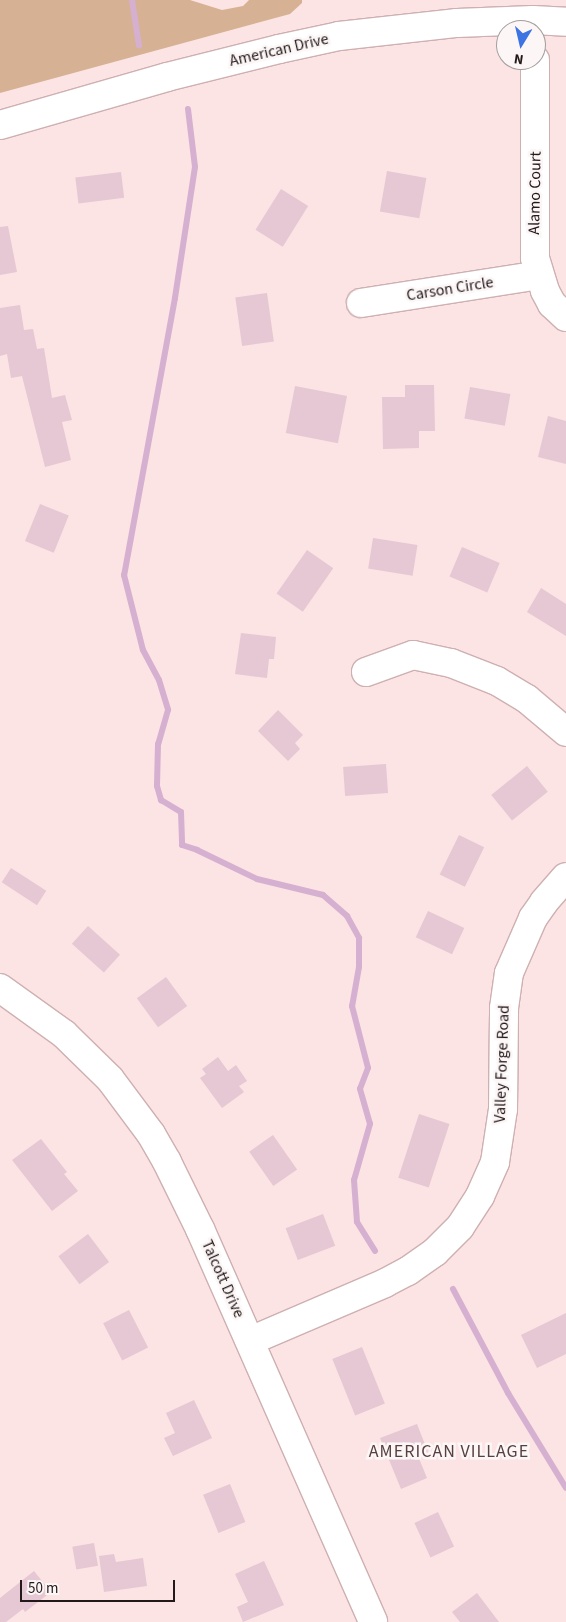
<!DOCTYPE html>
<html>
<head>
<meta charset="utf-8">
<style>
  body { margin:0 }
  #map { position:relative; width:566px; height:1622px; overflow:hidden; background:#fce3e4; font-family:"Source Sans 3",sans-serif }
  div>[style] { position:absolute }
  .forest>* { inset:0; background:#d7b193 }
  .stream>* { height:6px; margin:-3px; padding:0 3px; transform-origin:3px; border-radius:3px; background:#d5b0d0 }
  .building>* { inset:0; background:#e5c8d3; transform-origin:0 0 }
  .roads { filter:drop-shadow(1px 0 #ceb0b1) drop-shadow(-1px 0 #ceb0b1) drop-shadow(0 1px #ceb0b1) drop-shadow(0 -1px #ceb0b1) }
  .minor>* { height:28px; margin:-14px; padding:0 14px; transform-origin:14px; border-radius:14px; background:#fff }
  span { translate:-50% -50%; white-space:nowrap; text-align:center; line-height:1.15; -webkit-text-stroke:5px #fcf6f6; paint-order:stroke }
  .street-label { font-size:16px; color:#231919 }
  .neighbourhood-label { font-size:18px; color:#584041; letter-spacing:1px }
  .north { position:absolute; left:496px; top:20px; width:50px; height:50px; box-sizing:border-box; background:#fcf6f6; border:1px solid #a59e9e; border-radius:50%; rotate:189deg; font-size:14px; font-weight:700; line-height:20px; text-align:center; color:#231919 }
  .north::after { content:''; display:block; margin:auto; width:18px; height:22px; background:#3e73e3; clip-path:polygon(50% 0,100% 100%,50% 72%,0 100%) }
  .scale { position:absolute; left:20px; top:1580px; width:155px; height:22px; box-sizing:border-box; border:2px solid #231919; border-top:0; padding-left:6px; font-size:15px; line-height:18px; white-space:nowrap; color:#231919; -webkit-text-stroke:4px #fcf6f6; paint-order:stroke }
</style>
</head>
<body>
<div id="map">
  <div class="forest">
    <div style="clip-path:polygon(0 0,190px 0,222px 10px,243px 6px,249px 0,302px 0,302px 3px,290px 14px,0 93px)"></div>
  </div>
  <div class="stream">
    <div style="left:132px;top:0;width:46px;rotate:81.2deg"></div>
    <div style="left:188px;top:109px;width:58px;rotate:83.1deg"></div>
    <div style="left:195px;top:167px;width:133px;rotate:98.7deg"></div>
    <div style="left:175px;top:298px;width:282px;rotate:100.4deg"></div>
    <div style="left:124px;top:575px;width:77px;rotate:75.8deg"></div>
    <div style="left:143px;top:650px;width:34px;rotate:62deg"></div>
    <div style="left:159px;top:680px;width:31px;rotate:73deg"></div>
    <div style="left:168px;top:710px;width:35px;rotate:106deg"></div>
    <div style="left:158px;top:744px;width:42px;rotate:91.4deg"></div>
    <div style="left:157px;top:786px;width:15px;rotate:74deg"></div>
    <div style="left:161px;top:800px;width:23px;rotate:31deg"></div>
    <div style="left:181px;top:812px;width:33px;rotate:88deg"></div>
    <div style="left:182px;top:845px;width:16px;rotate:18deg"></div>
    <div style="left:197px;top:850px;width:67px;rotate:25.8deg"></div>
    <div style="left:257px;top:879px;width:68px;rotate:13.6deg"></div>
    <div style="left:323px;top:895px;width:32px;rotate:41deg"></div>
    <div style="left:347px;top:916px;width:25px;rotate:61deg"></div>
    <div style="left:359px;top:938px;width:29px;rotate:90deg"></div>
    <div style="left:359px;top:967px;width:40px;rotate:100deg"></div>
    <div style="left:352px;top:1006px;width:64px;rotate:75.5deg"></div>
    <div style="left:368px;top:1068px;width:22px;rotate:111deg"></div>
    <div style="left:360px;top:1089px;width:36px;rotate:74deg"></div>
    <div style="left:370px;top:1124px;width:58px;rotate:105.9deg"></div>
    <div style="left:354px;top:1180px;width:42px;rotate:85.9deg"></div>
    <div style="left:357px;top:1222px;width:34px;rotate:58deg"></div>
    <div style="left:453px;top:1289px;width:118px;rotate:62.1deg"></div>
    <div style="left:508px;top:1393px;width:111px;rotate:58.6deg"></div>
  </div>
  <div class="building">
    <div style="left:387px;top:171px;width:40px;height:41px;rotate:10deg"></div>
    <div style="left:121px;top:172px;width:26px;height:46px;rotate:83deg"></div>
    <div style="left:281px;top:189px;width:32px;height:48px;rotate:32deg"></div>
    <div style="clip-path:polygon(8px 226px,17px 272px,0 275px,0 227px)"></div>
    <div style="left:267px;top:293px;width:49px;height:32px;rotate:82deg"></div>
    <div style="clip-path:polygon(20px 305px,24px 330px,33px 329px,37px 349px,44px 348px,52px 398px,65px 395px,72px 420px,62px 422px,71px 460px,45px 467px,22px 376px,11px 378px,7px 354px,0 356px,0 308px)"></div>
    <div style="clip-path:polygon(405px 385px,434px 385px,435px 431px,419px 431px,419px 448px,383px 449px,382px 397px,405px 397px)"></div>
    <div style="left:295px;top:386px;width:53px;height:48px;rotate:11deg"></div>
    <div style="left:470px;top:387px;width:41px;height:32px;rotate:10deg"></div>
    <div style="clip-path:polygon(548px 416px,566px 421px,566px 464px,538px 457px)"></div>
    <div style="left:40px;top:504px;width:31px;height:40px;rotate:22deg"></div>
    <div style="left:373px;top:538px;width:45px;height:31px;rotate:9deg"></div>
    <div style="left:462px;top:547px;width:41px;height:32px;rotate:23deg"></div>
    <div style="left:307px;top:550px;width:32px;height:53px;rotate:35deg"></div>
    <div style="clip-path:polygon(541px 588px,566px 604px,566px 636px,527px 612px)"></div>
    <div style="clip-path:polygon(241px 633px,276px 637px,274px 659px,269px 659px,267px 678px,235px 674px)"></div>
    <div style="clip-path:polygon(278px 710px,303px 735px,295px 743px,300px 749px,288px 761px,258px 731px)"></div>
    <div style="left:386px;top:764px;width:29px;height:43px;rotate:86deg"></div>
    <div style="left:527px;top:766px;width:33px;height:46px;rotate:51deg"></div>
    <div style="left:459px;top:835px;width:28px;height:44px;rotate:26deg"></div>
    <div style="left:11px;top:868px;width:42px;height:17px;rotate:33deg"></div>
    <div style="left:428px;top:911px;width:40px;height:29px;rotate:25deg"></div>
    <div style="left:88px;top:926px;width:43px;height:24px;rotate:42deg"></div>
    <div style="left:166px;top:977px;width:36px;height:36px;rotate:54deg"></div>
    <div style="clip-path:polygon(218px 1057px,228px 1071px,236px 1065px,247px 1081px,239px 1086px,244px 1092px,222px 1108px,200px 1078px,206px 1074px,202px 1069px)"></div>
    <div style="left:419px;top:1114px;width:32px;height:67px;rotate:18deg"></div>
    <div style="left:273px;top:1135px;width:42px;height:29px;rotate:55deg"></div>
    <div style="clip-path:polygon(41px 1139px,67px 1172px,64px 1174px,78px 1191px,52px 1211px,12px 1160px)"></div>
    <div style="left:323px;top:1214px;width:34px;height:40px;rotate:69deg"></div>
    <div style="left:88px;top:1234px;width:35px;height:37px;rotate:53deg"></div>
    <div style="left:129px;top:1310px;width:42px;height:29px;rotate:63deg"></div>
    <div style="clip-path:polygon(566px 1313px,566px 1354px,537px 1368px,521px 1335px)"></div>
    <div style="left:362px;top:1347px;width:61px;height:32px;rotate:68deg"></div>
    <div style="clip-path:polygon(194px 1400px,212px 1438px,173px 1456px,164px 1438px,175px 1433px,166px 1413px)"></div>
    <div style="clip-path:polygon(417px 1424px,428px 1452px,418px 1456px,427px 1478px,401px 1489px,380px 1438px)"></div>
    <div style="left:230px;top:1484px;width:41px;height:29px;rotate:68deg"></div>
    <div style="left:438px;top:1512px;width:38px;height:26px;rotate:65deg"></div>
    <div style="left:94px;top:1543px;width:23px;height:22px;rotate:80deg"></div>
    <div style="clip-path:polygon(114px 1554px,116px 1562px,143px 1558px,147px 1586px,104px 1592px,99px 1556px)"></div>
    <div style="clip-path:polygon(264px 1561px,284px 1605px,243px 1622px,237px 1607px,248px 1602px,235px 1574px)"></div>
    <div style="clip-path:polygon(34px 1571px,51px 1592px,25px 1612px,23px 1609px,6px 1622px,0 1622px,0 1598px)"></div>
    <div style="clip-path:polygon(477px 1593px,499px 1622px,460px 1622px,452px 1612px)"></div>
  </div>
  <div class="roads">
    <div class="minor">
      <div style="left:535px;top:60px;width:198px;rotate:90deg"></div>
      <div style="left:535px;top:258px;width:34px;rotate:73deg"></div>
      <div style="left:545px;top:291px;width:15px;rotate:62deg"></div>
      <div style="left:552px;top:304px;width:19px;rotate:43deg"></div>
      <div style="left:0;top:125px;width:174px;rotate:-16deg"></div>
      <div style="left:167px;top:77px;width:115px;rotate:-14deg"></div>
      <div style="left:279px;top:49px;width:61px;rotate:-12.2deg"></div>
      <div style="left:339px;top:36px;width:119px;rotate:-6.3deg"></div>
      <div style="left:457px;top:23px;width:76px;rotate:-2.3deg"></div>
      <div style="left:533px;top:20px;width:33px;rotate:3deg"></div>
      <div style="left:361px;top:303px;width:180px;rotate:-8.9deg"></div>
      <div style="left:366px;top:672px;width:50px;rotate:-19.9deg"></div>
      <div style="left:413px;top:655px;width:39px;rotate:12deg"></div>
      <div style="left:451px;top:663px;width:49px;rotate:21.4deg"></div>
      <div style="left:497px;top:681px;width:35px;rotate:31deg"></div>
      <div style="left:527px;top:699px;width:51px;rotate:40.2deg"></div>
      <div style="left:0;top:988px;width:79px;rotate:35.7deg"></div>
      <div style="left:64px;top:1034px;width:64px;rotate:44.4deg"></div>
      <div style="left:110px;top:1079px;width:69px;rotate:53.3deg"></div>
      <div style="left:151px;top:1134px;width:32px;rotate:60deg"></div>
      <div style="left:167px;top:1162px;width:75px;rotate:63.8deg"></div>
      <div style="left:200px;top:1229px;width:429px;rotate:66.2deg"></div>
      <div style="left:250px;top:1341px;width:147px;rotate:-23.2deg"></div>
      <div style="left:385px;top:1283px;width:26px;rotate:-28deg"></div>
      <div style="left:408px;top:1271px;width:33px;rotate:-35deg"></div>
      <div style="left:435px;top:1252px;width:35px;rotate:-45deg"></div>
      <div style="left:460px;top:1227px;width:37px;rotate:-57deg"></div>
      <div style="left:480px;top:1196px;width:37px;rotate:-66deg"></div>
      <div style="left:495px;top:1162px;width:54px;rotate:-81.4deg"></div>
      <div style="left:503px;top:1109px;width:101px;rotate:-89.4deg"></div>
      <div style="left:504px;top:1008px;width:35px;rotate:-82deg"></div>
      <div style="left:509px;top:973px;width:60px;rotate:-66.4deg"></div>
      <div style="left:533px;top:918px;width:19px;rotate:-55deg"></div>
      <div style="left:544px;top:902px;width:33px;rotate:-49deg"></div>
    </div>
  </div>
  <div class="street-label">
    <span style="left:279px;top:50px;rotate:-13deg">American Drive</span>
    <span style="left:535px;top:193px;rotate:-89deg">Alamo Court</span>
    <span style="left:450px;top:289px;rotate:-9deg">Carson Circle</span>
    <span style="left:502px;top:1064px;rotate:-88deg">Valley Forge Road</span>
    <span style="left:223px;top:1279px;rotate:66deg">Talcott Drive</span>
  </div>
  <div class="neighbourhood-label">
    <span style="left:449px;top:1452px">AMERICAN VILLAGE</span>
  </div>
  <div class="north">N</div>
  <div class="scale">50 m</div>
</div>
</body>
</html>
